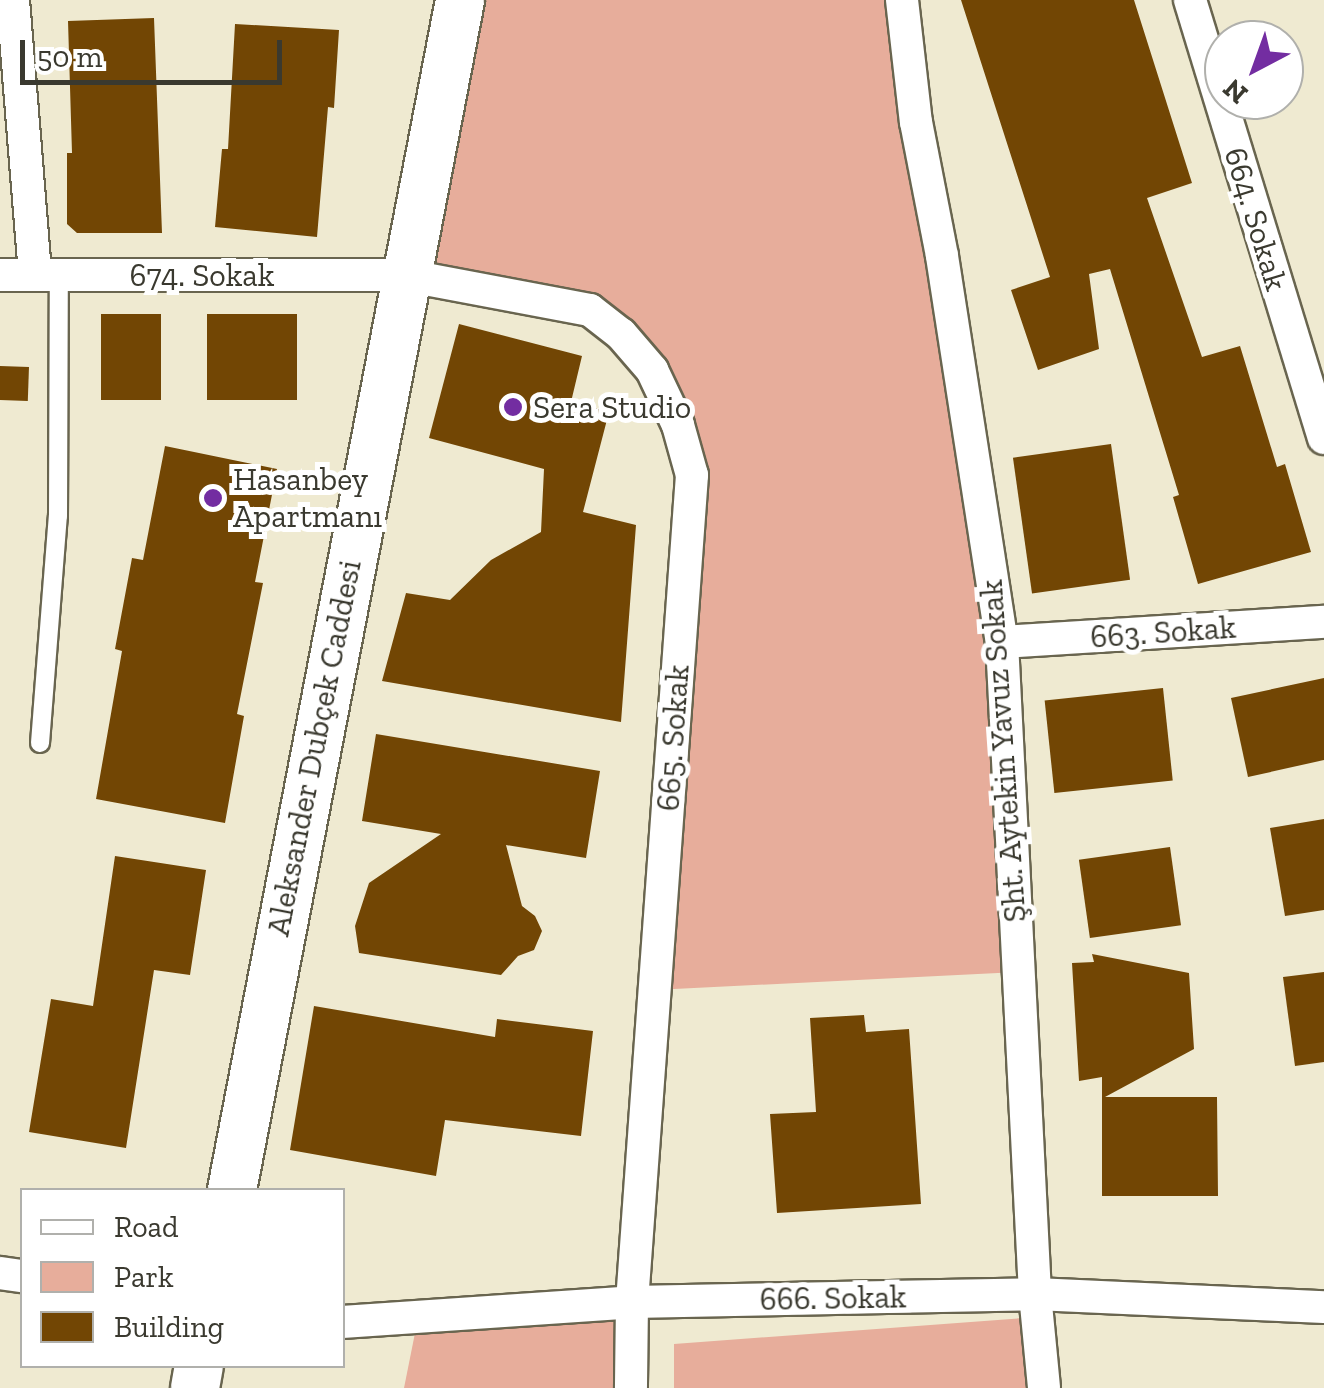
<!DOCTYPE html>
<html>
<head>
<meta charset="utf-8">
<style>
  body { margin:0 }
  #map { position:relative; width:1324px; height:1388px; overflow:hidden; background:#efead1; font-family:"Zilla Slab",serif }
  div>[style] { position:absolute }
  .green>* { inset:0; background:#e7ad9b }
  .building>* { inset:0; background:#724604; transform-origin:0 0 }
  .roads { filter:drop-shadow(2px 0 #69654f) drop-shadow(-2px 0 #69654f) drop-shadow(0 2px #69654f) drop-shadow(0 -2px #69654f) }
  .lane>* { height:18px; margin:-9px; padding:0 9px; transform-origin:9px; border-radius:9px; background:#fff }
  .street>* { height:32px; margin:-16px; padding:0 16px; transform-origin:16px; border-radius:16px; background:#fff }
  .secondary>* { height:48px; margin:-24px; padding:0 24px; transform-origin:24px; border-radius:24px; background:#fff }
  .dots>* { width:28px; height:28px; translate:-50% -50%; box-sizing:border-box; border:5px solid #fff; border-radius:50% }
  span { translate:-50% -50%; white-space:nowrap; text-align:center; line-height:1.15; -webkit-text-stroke:10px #fff; paint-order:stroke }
  .street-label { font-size:32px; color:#3a392f }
  .poi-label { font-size:32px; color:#3a392f }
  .left { translate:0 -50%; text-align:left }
  .legend { position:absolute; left:20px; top:1188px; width:325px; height:180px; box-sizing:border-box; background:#fff; border:2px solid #b0b0ac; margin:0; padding:12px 18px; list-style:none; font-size:30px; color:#3a392f }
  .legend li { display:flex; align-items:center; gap:20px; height:50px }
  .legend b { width:50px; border:2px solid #b0b0ac }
  .north { position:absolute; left:1204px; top:20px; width:100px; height:100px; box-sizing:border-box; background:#fff; border:2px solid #b0b0ac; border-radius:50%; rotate:221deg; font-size:28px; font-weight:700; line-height:40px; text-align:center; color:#3a392f }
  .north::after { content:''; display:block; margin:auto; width:35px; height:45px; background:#732da1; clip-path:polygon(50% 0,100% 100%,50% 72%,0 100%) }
  .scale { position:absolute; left:20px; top:40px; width:262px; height:45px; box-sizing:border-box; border:5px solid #3a392f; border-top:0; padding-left:12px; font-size:30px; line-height:35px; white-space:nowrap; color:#3a392f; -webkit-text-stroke:8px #fff; paint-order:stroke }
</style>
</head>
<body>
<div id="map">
  <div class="green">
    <div style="clip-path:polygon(452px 0,916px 0,1002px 642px,1018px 972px,654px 990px,692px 475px,621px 334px,404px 275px)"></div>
    <div style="clip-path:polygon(632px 1302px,631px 1388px,404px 1388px,418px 1318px)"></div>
    <div style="clip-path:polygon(1037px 1317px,1045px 1388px,674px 1388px,674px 1344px)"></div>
  </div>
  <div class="building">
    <div style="clip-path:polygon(961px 0,1134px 0,1192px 183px,1147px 198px,1202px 357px,1240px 346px,1277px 467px,1285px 464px,1311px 552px,1198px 584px,1173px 497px,1179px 495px,1110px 269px,1089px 274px,1099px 349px,1038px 370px,1011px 290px,1050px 277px)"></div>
    <div style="clip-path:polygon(154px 18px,162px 233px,77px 233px,67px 224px,67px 153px,72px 153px,68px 21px)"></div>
    <div style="clip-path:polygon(235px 24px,339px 30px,334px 108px,328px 107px,317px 237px,215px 227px,222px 149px,228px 149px)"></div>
    <div style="left:101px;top:314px;width:60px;height:86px"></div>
    <div style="left:207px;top:314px;width:90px;height:86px"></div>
    <div style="clip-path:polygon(459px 324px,582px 356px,571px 402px,609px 412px,583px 512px,636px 525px,621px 722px,382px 681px,406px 593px,450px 600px,491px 560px,541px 532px,544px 469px,429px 438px)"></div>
    <div style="left:0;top:366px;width:29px;height:34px;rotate:2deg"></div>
    <div style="left:1111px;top:444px;width:137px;height:99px;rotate:82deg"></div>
    <div style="clip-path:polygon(165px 446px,277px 469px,255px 582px,263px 583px,237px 714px,244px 716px,225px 823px,96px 799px,122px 651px,115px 649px,132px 558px,143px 560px)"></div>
    <div style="clip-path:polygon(1324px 678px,1324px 760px,1248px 777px,1231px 698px)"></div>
    <div style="left:1163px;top:688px;width:93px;height:119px;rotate:84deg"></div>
    <div style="clip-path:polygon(376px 734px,600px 771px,586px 858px,506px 845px,522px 906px,535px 916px,542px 931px,534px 950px,518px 956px,501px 975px,359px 953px,355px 926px,369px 883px,441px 834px,362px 821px)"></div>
    <div style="clip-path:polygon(1324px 819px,1324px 910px,1285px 916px,1270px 828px)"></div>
    <div style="left:1170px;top:847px;width:79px;height:92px;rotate:82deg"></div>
    <div style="clip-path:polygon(115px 856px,206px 870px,190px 975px,154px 970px,126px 1148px,29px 1132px,51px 999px,93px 1006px)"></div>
    <div style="clip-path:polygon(1092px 954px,1189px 973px,1194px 1049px,1105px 1097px,1217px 1097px,1218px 1196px,1102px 1196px,1102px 1077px,1079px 1081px,1072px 963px,1094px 962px)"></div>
    <div style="clip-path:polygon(1324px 972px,1324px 1062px,1295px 1066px,1283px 977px)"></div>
    <div style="clip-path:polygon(314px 1006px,495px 1037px,497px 1019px,593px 1031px,581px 1136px,445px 1120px,436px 1176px,290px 1150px)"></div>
    <div style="clip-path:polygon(864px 1015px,866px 1032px,909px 1029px,921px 1204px,777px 1213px,770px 1114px,816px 1112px,810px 1018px)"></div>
  </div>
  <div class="roads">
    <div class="lane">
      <div style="left:40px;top:743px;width:228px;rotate:-85.5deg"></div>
      <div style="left:58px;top:516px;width:241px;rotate:-89.8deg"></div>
    </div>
    <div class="street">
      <div style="left:13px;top:0;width:275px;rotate:85.4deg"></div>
      <div style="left:902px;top:0;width:123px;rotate:83.5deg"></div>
      <div style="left:916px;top:122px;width:136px;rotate:79deg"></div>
      <div style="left:942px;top:256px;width:391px;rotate:81.2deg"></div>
      <div style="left:1002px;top:642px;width:653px;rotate:87.1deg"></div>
      <div style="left:1035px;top:1294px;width:94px;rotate:84.5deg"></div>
      <div style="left:1190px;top:0;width:458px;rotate:73deg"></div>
      <div style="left:0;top:275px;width:404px"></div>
      <div style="left:404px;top:275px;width:189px;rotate:10.7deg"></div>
      <div style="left:590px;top:310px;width:39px;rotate:38deg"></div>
      <div style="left:621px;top:334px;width:48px;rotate:49.3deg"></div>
      <div style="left:652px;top:370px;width:61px;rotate:64.7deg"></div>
      <div style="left:678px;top:425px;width:52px;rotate:74.4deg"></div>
      <div style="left:692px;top:475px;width:829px;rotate:94.15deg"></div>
      <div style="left:632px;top:1302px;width:86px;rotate:90.7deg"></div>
      <div style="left:1002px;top:642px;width:323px;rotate:-3.6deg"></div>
      <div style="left:0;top:1273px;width:22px;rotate:8deg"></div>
      <div style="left:342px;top:1322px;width:291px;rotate:-3.9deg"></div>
      <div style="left:632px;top:1302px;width:403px;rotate:-1.1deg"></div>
      <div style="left:1035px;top:1294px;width:289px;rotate:2.6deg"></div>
    </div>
    <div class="secondary">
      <div style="left:232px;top:1190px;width:1212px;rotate:-79.15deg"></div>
      <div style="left:195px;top:1388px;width:22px;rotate:-80deg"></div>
    </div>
  </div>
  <div class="dots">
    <div style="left:513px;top:407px;background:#732da1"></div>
    <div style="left:213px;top:498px;background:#732da1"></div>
  </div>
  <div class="street-label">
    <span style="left:1256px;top:219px;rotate:73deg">664. Sokak</span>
    <span style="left:202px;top:275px">674. Sokak</span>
    <span style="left:1163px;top:632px;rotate:-4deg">663. Sokak</span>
    <span style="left:673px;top:738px;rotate:-86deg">665. Sokak</span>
    <span style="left:314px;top:748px;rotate:-79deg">Aleksander Dubçek Caddesi</span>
    <span style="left:1003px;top:751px;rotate:-94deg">Şht. Aytekin Yavuz Sokak</span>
    <span style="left:833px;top:1298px;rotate:-1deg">666. Sokak</span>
  </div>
  <div class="poi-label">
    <span class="left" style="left:533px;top:407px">Sera Studio</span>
    <span class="left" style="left:233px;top:498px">Hasanbey<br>Apartmanı</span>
  </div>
  <ul class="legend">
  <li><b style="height:12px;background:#fff"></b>Road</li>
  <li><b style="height:28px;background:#e7ad9b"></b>Park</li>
  <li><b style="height:28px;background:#724604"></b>Building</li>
  </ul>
  <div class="north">N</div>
  <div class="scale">50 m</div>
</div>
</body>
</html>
